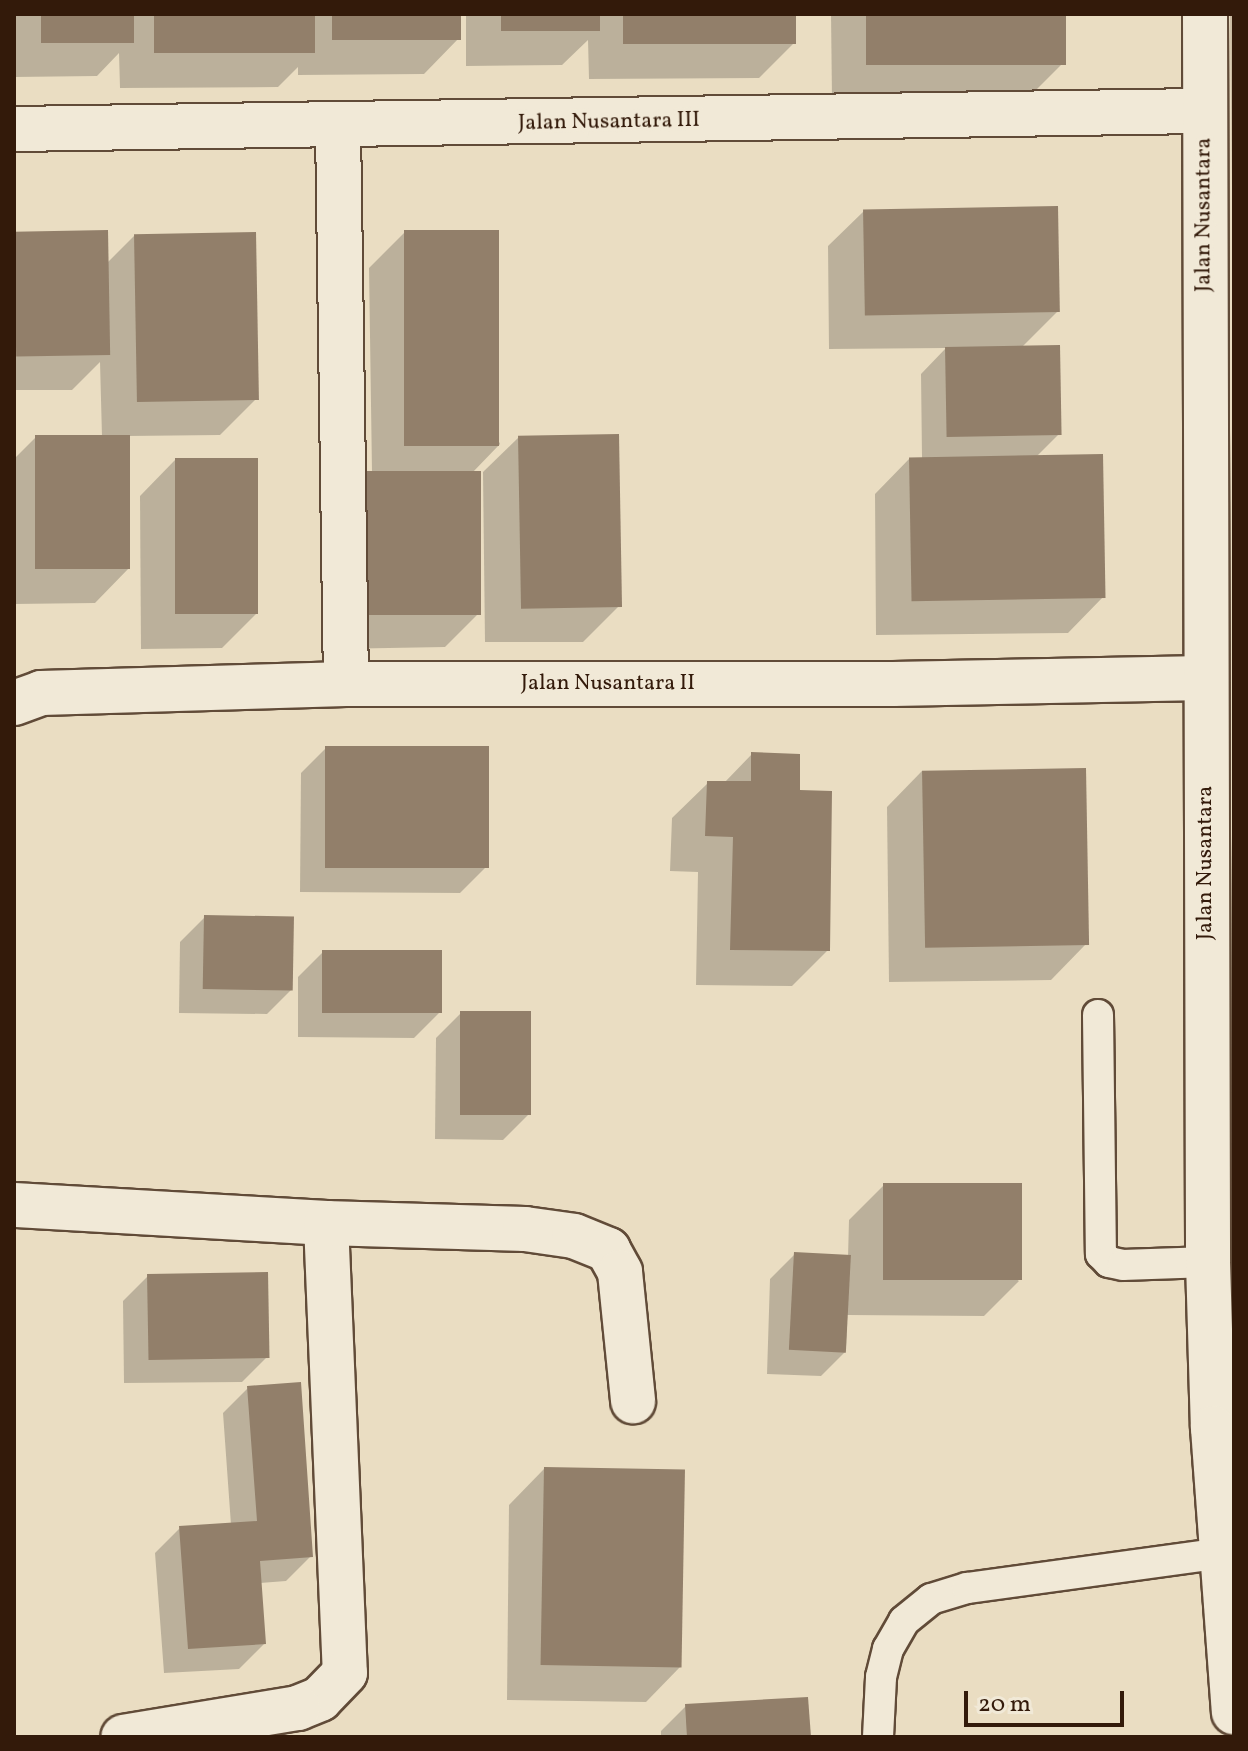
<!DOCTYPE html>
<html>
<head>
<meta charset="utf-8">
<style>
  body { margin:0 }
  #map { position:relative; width:1248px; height:1751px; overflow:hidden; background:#eaddc2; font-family:Vollkorn,serif }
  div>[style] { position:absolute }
  .green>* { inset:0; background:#cbbca3 }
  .shadow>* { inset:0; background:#0003 }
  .building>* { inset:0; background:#927f6a; transform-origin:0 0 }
  .roads { filter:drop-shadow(2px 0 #614b38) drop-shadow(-2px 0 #614b38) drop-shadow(0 2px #614b38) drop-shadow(0 -2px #614b38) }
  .service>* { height:30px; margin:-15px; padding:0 15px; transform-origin:15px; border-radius:15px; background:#f1e9d7 }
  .minor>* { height:44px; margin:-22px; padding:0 22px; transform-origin:22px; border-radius:22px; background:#f1e9d7 }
  .tertiary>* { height:44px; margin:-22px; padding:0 22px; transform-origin:22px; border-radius:22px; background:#f1e9d7 }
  span { translate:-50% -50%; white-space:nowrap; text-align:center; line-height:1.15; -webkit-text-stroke:7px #f1e9d7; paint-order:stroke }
  .street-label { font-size:22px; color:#331a0a }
  .frame { position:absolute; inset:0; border:16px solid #331a0a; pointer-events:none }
  .scale { position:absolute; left:964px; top:1691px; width:160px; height:36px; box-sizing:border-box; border:4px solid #331a0a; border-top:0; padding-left:10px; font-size:24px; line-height:28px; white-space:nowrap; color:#331a0a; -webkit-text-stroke:6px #f1e9d7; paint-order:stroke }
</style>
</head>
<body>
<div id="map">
  <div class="green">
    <div style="clip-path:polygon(1230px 14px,1234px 14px,1234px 359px)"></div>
  </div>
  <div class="shadow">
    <div style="clip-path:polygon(14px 14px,459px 14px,459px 38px,424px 74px,298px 75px,298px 67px,278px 87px,120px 88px,119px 53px,97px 76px,14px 77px)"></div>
    <div style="clip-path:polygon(466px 14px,794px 14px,795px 42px,759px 78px,589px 79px,588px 40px,562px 65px,466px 66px)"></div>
    <div style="clip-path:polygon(831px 14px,1064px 14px,1064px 62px,1029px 97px,832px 99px)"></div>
    <div style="clip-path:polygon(864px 211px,1057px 312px,1021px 348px,1059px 434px,1036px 457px,1103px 597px,1068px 633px,876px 635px,875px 494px,910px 458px,922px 458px,921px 374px,946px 348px,829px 349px,828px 246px)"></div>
    <div style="clip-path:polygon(405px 232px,500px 444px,472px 473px,480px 612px,445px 647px,333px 649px,331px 509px,367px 473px,372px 473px,369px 268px)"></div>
    <div style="clip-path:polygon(14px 233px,106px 264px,135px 235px,256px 399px,220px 435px,128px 436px,130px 567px,95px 603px,14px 604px,14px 459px,36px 437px,102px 437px,100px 362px,72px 390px,14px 390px)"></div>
    <div style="clip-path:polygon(519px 437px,619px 606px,583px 642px,485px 642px,483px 472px)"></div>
    <div style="clip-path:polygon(175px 460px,258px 612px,222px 648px,141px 649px,140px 496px)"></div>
    <div style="clip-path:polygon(326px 748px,485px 868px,460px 893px,300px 892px,301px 773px)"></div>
    <div style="clip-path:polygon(752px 754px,798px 792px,828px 950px,792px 986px,696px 985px,698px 872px,670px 871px,672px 818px,708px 783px,724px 783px)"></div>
    <div style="clip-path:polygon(922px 771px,1086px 944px,1051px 980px,889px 982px,887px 807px)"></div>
    <div style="clip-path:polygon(205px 917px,292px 989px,267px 1014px,179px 1013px,180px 942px)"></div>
    <div style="clip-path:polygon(323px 952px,439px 1013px,414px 1038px,298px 1037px,298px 977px)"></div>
    <div style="clip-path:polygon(461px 1013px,528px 1115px,503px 1140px,435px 1139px,436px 1038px)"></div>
    <div style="clip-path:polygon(884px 1185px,1019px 1281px,984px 1316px,847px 1315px,846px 1351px,821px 1376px,767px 1374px,770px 1279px,795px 1254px,848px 1257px,849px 1220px)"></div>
    <div style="clip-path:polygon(148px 1276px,267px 1357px,242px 1382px,124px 1383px,123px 1301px)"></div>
    <div style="clip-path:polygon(248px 1388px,311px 1556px,286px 1581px,260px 1583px,264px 1644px,239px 1669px,164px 1673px,155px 1553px,180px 1528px,231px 1525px,223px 1413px)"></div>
    <div style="clip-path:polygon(544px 1469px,681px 1666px,646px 1702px,507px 1700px,509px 1505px)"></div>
    <div style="clip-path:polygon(686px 1706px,809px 1737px,661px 1737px,661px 1731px)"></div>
  </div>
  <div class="building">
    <div style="left:41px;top:14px;width:93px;height:29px"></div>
    <div style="left:154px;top:14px;width:161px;height:39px"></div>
    <div style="left:332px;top:14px;width:129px;height:26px"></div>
    <div style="left:501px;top:14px;width:99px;height:17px"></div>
    <div style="left:623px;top:14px;width:173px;height:30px"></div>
    <div style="left:866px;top:14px;width:200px;height:51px"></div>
    <div style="left:1058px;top:206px;width:106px;height:195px;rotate:89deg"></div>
    <div style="left:108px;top:230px;width:125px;height:94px;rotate:89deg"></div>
    <div style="left:404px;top:230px;width:95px;height:216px"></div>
    <div style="left:256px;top:232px;width:168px;height:122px;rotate:89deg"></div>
    <div style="left:1060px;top:345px;width:90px;height:115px;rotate:89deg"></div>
    <div style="left:619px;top:434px;width:173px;height:101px;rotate:89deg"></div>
    <div style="left:35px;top:435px;width:95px;height:134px"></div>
    <div style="left:1103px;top:454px;width:144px;height:194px;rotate:89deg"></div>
    <div style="left:175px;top:458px;width:83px;height:156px"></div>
    <div style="left:366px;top:471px;width:115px;height:144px"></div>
    <div style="left:325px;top:746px;width:164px;height:122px"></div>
    <div style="clip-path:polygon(751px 752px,800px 754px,800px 790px,832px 791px,830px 951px,730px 950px,733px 837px,705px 836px,707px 781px,751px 781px)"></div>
    <div style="left:1086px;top:768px;width:177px;height:164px;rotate:89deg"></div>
    <div style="left:204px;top:915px;width:90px;height:74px;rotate:1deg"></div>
    <div style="left:322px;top:950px;width:120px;height:63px"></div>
    <div style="left:460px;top:1011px;width:71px;height:104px"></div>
    <div style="left:883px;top:1183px;width:139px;height:97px"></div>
    <div style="left:794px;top:1252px;width:57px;height:98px;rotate:3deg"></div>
    <div style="left:268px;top:1272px;width:86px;height:121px;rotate:89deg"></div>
    <div style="clip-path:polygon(301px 1382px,313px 1557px,260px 1561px,266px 1644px,188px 1649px,179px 1526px,257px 1521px,247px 1386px)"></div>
    <div style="left:544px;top:1467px;width:141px;height:198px;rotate:1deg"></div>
    <div style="clip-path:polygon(808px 1697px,811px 1737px,687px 1737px,685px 1704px)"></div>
  </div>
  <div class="roads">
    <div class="service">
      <div style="left:1098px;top:1015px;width:239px;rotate:89.3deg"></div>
      <div style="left:1101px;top:1254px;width:11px;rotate:45deg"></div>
      <div style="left:1109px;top:1262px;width:14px;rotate:12deg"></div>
      <div style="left:1123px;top:1265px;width:85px;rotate:-2deg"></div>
      <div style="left:878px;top:1737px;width:60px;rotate:-87.1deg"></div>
      <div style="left:881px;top:1677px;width:29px;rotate:-76deg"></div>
      <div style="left:888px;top:1649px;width:32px;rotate:-60deg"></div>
      <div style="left:904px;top:1621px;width:35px;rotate:-39deg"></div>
      <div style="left:931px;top:1599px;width:38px;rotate:-17deg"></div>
      <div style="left:967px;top:1588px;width:257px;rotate:-7.8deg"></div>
    </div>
    <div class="minor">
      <div style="left:338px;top:126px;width:558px;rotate:89.18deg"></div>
      <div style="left:14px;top:129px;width:1189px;rotate:-0.87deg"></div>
      <div style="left:14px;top:703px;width:29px;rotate:-20deg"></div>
      <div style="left:41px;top:693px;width:305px;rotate:-1.7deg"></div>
      <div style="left:346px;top:684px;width:547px"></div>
      <div style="left:893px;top:684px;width:312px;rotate:-1.1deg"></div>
      <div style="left:14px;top:1205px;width:313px;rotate:3.3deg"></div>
      <div style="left:326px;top:1223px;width:450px;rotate:87.6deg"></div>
      <div style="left:345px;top:1673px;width:36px;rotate:134deg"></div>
      <div style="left:320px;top:1699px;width:24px;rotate:158deg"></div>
      <div style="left:298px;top:1708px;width:177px;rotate:170.6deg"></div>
      <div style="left:326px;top:1223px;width:199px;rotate:1.7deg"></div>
      <div style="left:525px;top:1229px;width:49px;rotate:8.1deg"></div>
      <div style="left:574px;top:1236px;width:37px;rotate:22deg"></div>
      <div style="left:608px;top:1250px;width:25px;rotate:61deg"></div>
      <div style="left:620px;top:1272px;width:130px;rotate:84.2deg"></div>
    </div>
    <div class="tertiary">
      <div style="left:1205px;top:14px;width:1248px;rotate:89.86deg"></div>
      <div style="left:1208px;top:1262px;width:166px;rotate:88.3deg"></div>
      <div style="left:1213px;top:1428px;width:285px;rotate:85.8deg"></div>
    </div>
  </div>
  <div class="street-label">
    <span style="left:609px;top:122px;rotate:-1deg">Jalan Nusantara III</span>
    <span style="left:1204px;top:215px;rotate:-90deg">Jalan Nusantara</span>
    <span style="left:608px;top:684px">Jalan Nusantara II</span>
    <span style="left:1206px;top:863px;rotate:-90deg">Jalan Nusantara</span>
  </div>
  <div class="frame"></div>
  <div class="scale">20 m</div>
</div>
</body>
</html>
